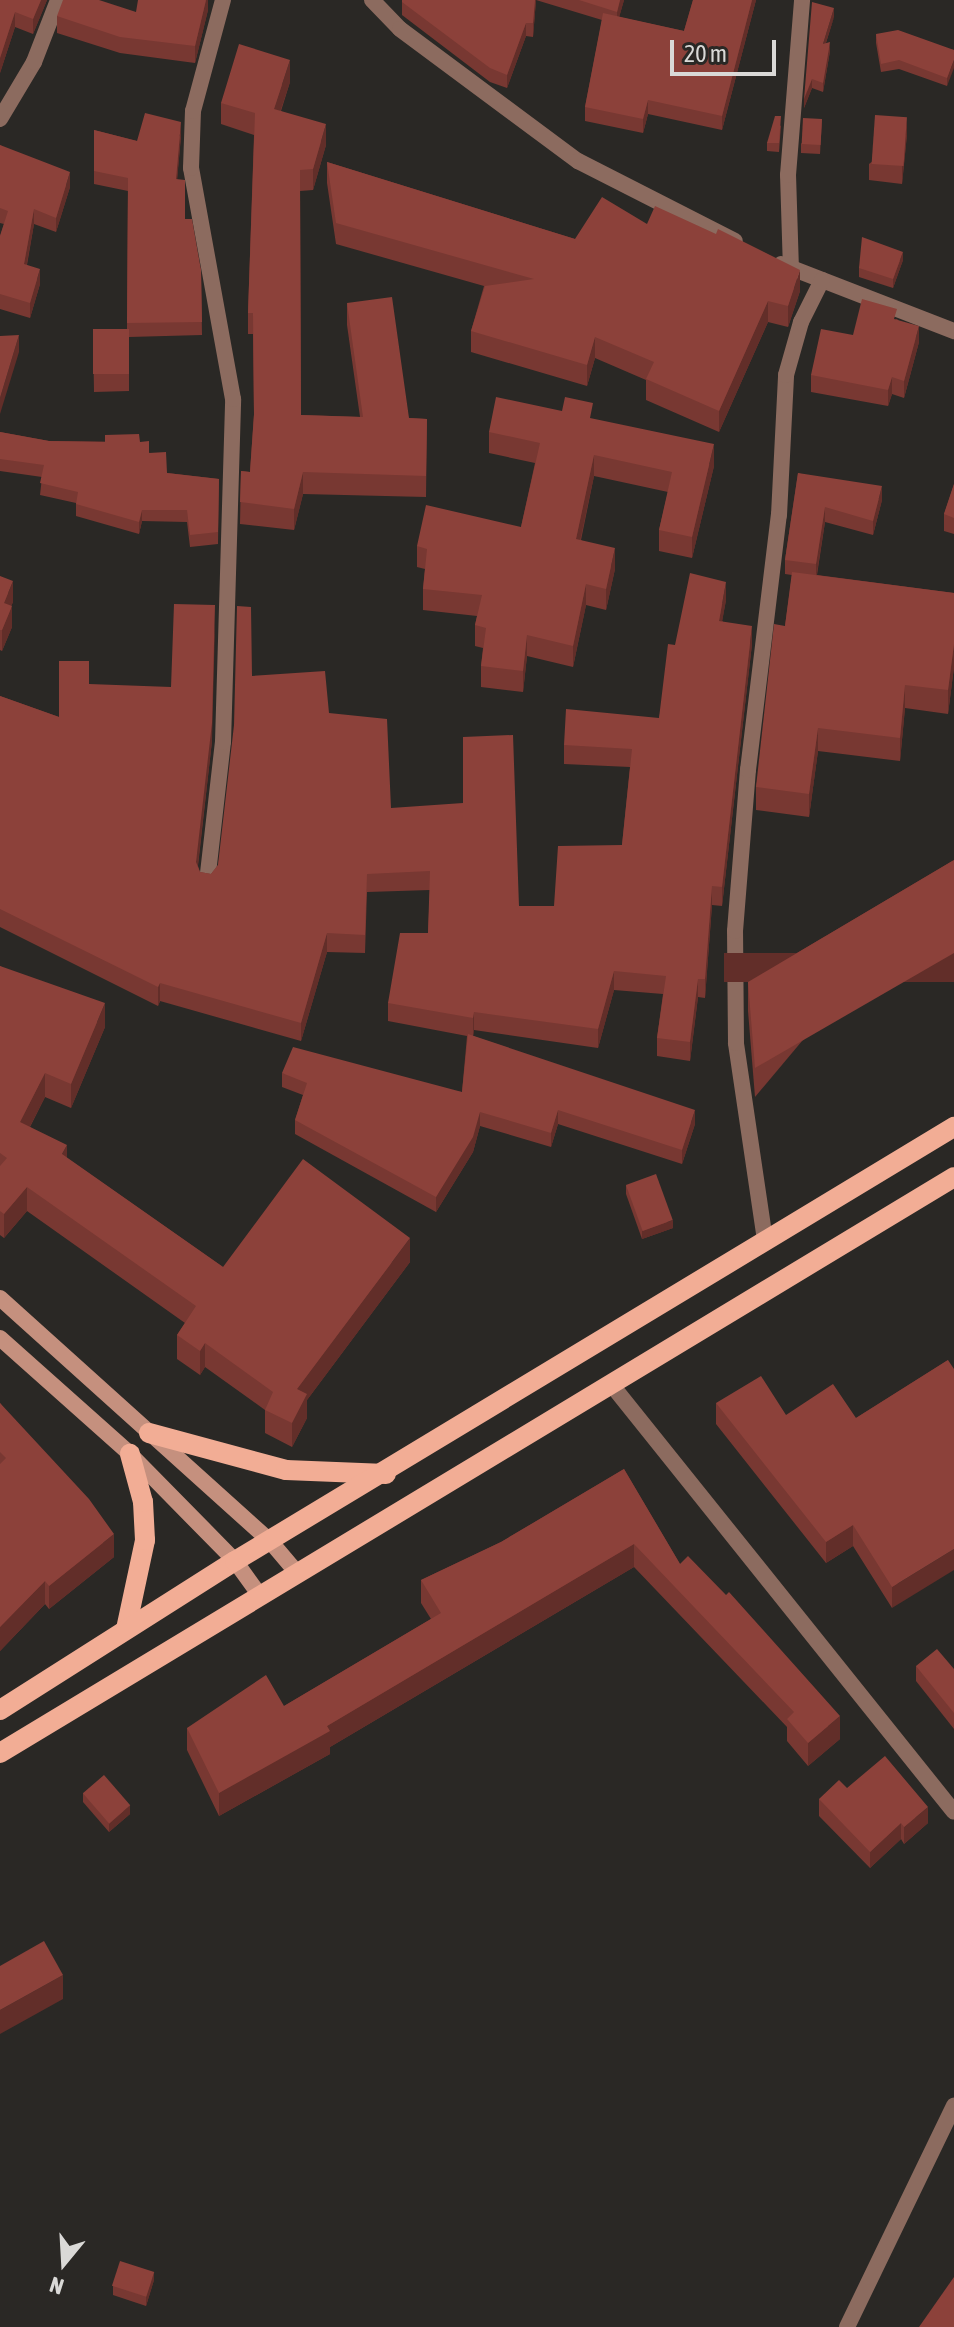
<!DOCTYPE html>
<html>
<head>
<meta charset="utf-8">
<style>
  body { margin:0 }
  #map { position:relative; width:954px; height:2327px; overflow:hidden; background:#2a2825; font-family:"Asap Condensed",sans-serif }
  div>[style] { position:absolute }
  .street>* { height:16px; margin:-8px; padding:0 8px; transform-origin:8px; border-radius:8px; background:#8c6b5f }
  .secondary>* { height:16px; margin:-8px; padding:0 8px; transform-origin:8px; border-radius:8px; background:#c5907e }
  .primary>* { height:20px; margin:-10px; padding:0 10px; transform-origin:10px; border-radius:10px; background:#f2ad95 }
  .wall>* { inset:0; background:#783832 }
  .shaded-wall>* { inset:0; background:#622e29; transform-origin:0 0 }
  .building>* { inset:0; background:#8c413a; transform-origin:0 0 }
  span { translate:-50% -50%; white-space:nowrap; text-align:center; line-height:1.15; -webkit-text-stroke:6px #2a2825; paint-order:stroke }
  .north { position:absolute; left:24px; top:2223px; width:80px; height:80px; -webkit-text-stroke:6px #2a2825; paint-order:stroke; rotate:198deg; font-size:22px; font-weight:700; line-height:32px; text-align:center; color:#dad9d7 }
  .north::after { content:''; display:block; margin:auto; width:28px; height:36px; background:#dad9d7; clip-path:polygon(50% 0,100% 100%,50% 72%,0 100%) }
  .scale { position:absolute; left:670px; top:40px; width:106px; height:36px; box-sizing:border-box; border:4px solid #dad9d7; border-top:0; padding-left:10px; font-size:24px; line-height:28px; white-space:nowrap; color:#dad9d7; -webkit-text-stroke:6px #2a2825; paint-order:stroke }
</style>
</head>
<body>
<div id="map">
  <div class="street">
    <div style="left:372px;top:0;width:40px;rotate:46deg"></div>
    <div style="left:400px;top:29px;width:222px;rotate:36.6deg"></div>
    <div style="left:578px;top:161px;width:176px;rotate:27deg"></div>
    <div style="left:0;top:119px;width:66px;rotate:-59.2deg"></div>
    <div style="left:34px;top:62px;width:66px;rotate:-68.8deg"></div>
    <div style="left:781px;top:264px;width:186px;rotate:21.2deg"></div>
    <div style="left:791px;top:270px;width:95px;rotate:-91.8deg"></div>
    <div style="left:788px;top:175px;width:176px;rotate:-85.4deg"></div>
    <div style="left:207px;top:882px;width:141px;rotate:-83.5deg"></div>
    <div style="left:223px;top:742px;width:343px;rotate:-88.3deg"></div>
    <div style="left:233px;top:399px;width:235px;rotate:-100.3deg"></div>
    <div style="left:191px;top:168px;width:57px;rotate:-88deg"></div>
    <div style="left:193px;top:111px;width:115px;rotate:-74.9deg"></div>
    <div style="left:765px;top:1240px;width:199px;rotate:-98.4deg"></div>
    <div style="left:736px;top:1043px;width:112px;rotate:-90.5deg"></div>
    <div style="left:735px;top:931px;width:162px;rotate:-85.4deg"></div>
    <div style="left:748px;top:770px;width:257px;rotate:-83.1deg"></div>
    <div style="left:779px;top:515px;width:140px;rotate:-87.1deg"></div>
    <div style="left:786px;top:375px;width:55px;rotate:-74.2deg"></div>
    <div style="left:801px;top:322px;width:47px;rotate:-63.4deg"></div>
    <div style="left:611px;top:1384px;width:548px;rotate:51.29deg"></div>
    <div style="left:847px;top:2327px;width:246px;rotate:-64.2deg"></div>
  </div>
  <div class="secondary">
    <div style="left:0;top:1298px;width:363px;rotate:42deg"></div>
    <div style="left:270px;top:1541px;width:43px;rotate:49.7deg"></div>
    <div style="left:0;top:1338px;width:174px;rotate:41.7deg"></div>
    <div style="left:130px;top:1454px;width:150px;rotate:45.5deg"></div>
    <div style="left:235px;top:1561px;width:44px;rotate:54.2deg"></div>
  </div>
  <div class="primary">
    <div style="left:149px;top:1433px;width:142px;rotate:15.1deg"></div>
    <div style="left:286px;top:1470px;width:100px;rotate:2.3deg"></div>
    <div style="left:126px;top:1629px;width:91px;rotate:-77.9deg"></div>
    <div style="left:145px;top:1540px;width:38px;rotate:-93deg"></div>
    <div style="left:143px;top:1502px;width:50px;rotate:-105.2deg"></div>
    <div style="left:0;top:1710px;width:278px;rotate:-32.4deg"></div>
    <div style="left:235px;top:1561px;width:840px;rotate:-31.12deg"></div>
    <div style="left:0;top:1753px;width:1114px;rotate:-31.12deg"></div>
  </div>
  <div class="wall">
    <div style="clip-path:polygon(0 0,47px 0,33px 34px,15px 27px,0 73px)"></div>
    <div style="clip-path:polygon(208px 0,208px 10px,195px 63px,120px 53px,57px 33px,57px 16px,136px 12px)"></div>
    <div style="clip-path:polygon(402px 0,624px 0,619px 17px,684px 31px,693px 0,756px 0,722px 130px,648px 114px,643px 133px,585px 121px,585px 107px,602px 20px,536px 0,533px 37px,526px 36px,507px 88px,490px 82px,402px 15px)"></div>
    <div style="clip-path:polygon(834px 17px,826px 43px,830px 51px,823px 92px,812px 88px,804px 108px,804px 99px)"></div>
    <div style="clip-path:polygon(876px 34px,954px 50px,947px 86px,899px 69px,881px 72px,876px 43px)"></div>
    <div style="clip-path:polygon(290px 82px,281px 111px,326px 145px,313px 190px,300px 191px,301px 415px,360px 417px,347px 325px,347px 303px,409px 418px,427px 419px,426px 497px,303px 494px,294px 530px,240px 524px,241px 471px,250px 472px,254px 415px,253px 334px,248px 334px,248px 313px,254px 135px,221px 124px,221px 103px)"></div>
    <div style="clip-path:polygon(822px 119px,820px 154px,801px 153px,801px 144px)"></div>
    <div style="clip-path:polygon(781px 125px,779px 152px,767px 151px,767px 143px)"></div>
    <div style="clip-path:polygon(94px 130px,137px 141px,181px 136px,177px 179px,185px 219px,201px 270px,202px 335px,129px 337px,129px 391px,94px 392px,93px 331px,127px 329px,128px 191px,94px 184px)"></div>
    <div style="clip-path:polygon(907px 134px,902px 184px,869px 180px,869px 164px)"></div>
    <div style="clip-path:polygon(0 145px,70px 187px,56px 232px,34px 224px,27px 265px,40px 284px,30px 318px,0 309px,0 236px,4px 224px,0 223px)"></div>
    <div style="clip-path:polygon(327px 162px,575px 239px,647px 224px,800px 291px,788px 327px,768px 322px,719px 432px,646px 400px,646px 380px,595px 358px,587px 386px,471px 352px,471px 331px,484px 286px,336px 244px,327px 183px)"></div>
    <div style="clip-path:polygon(903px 260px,893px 288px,859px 277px,859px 268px)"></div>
    <div style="clip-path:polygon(897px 319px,919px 342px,904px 398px,892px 394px,888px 406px,811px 392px,811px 375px,853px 335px)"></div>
    <div style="clip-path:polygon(593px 419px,714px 466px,692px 558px,659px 551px,659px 530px,668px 492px,594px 476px,581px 540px,615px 569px,606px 610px,586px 605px,573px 667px,527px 656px,523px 692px,481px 687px,481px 666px,483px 648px,475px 646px,475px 625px,477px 616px,423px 610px,423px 589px,425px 569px,417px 567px,417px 546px,521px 527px,535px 463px,489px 453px,489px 432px)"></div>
    <div style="clip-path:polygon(0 432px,49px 441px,140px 442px,167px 473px,219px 479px,218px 544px,190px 547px,187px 522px,142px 521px,139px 534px,76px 516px,76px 503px,40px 495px,42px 477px,0 471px)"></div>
    <div style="clip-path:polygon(798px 473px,882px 500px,873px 535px,825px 522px,817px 575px,954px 593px,954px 667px,948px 714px,905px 708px,900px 761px,818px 751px,809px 817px,756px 810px,756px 787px,785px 626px,792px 575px,785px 574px,785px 560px)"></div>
    <div style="clip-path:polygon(954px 484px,954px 534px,944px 531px,944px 514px)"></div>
    <div style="clip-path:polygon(0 576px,13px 602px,11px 606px,12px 627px,2px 651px,0 650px)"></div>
    <div style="clip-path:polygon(726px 600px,722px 621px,752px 644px,722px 906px,712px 905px,705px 998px,698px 997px,690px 1061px,657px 1056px,657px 1038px,663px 994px,614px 990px,598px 1048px,474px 1030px,473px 1036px,695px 1124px,682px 1164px,558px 1124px,551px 1147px,480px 1126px,473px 1152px,436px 1212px,295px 1134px,295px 1120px,303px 1095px,282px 1087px,282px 1073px,462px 1092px,467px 1036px,388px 1021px,388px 1003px,428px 933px,430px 890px,367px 892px,365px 953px,327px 952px,301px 1041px,160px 1001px,158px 1006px,0 927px,0 696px,59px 717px,89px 684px,212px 741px,198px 866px,200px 872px,211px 874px,218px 865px,252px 676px,329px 713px,391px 808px,519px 906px,554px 906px,622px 845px,630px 767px,564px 764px,564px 745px,659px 718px,675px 645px)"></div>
    <div style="clip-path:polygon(954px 860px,755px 1097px,748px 1011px,748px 982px)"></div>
    <div style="clip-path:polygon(0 966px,105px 1027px,71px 1108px,45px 1097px,30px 1127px,67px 1158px,223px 1267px,410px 1262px,307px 1400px,307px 1418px,292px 1447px,265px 1433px,265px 1410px,205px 1367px,200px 1375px,177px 1359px,177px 1335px,185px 1323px,27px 1211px,4px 1238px,0 1235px)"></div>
    <div style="clip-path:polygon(626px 1185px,673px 1228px,642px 1239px,626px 1194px)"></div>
    <div style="clip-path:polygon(948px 1360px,892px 1608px,853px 1546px,826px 1563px,716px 1424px,716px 1403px,786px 1415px,856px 1418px)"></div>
    <div style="clip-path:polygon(0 1403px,114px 1557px,49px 1609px,45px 1604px,0 1651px)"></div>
    <div style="clip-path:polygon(624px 1469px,680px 1564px,840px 1739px,808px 1766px,787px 1741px,787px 1727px,634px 1567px,330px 1747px,330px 1754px,219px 1816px,187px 1750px,187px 1728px,284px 1706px,431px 1619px,421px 1603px,421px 1580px,501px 1542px)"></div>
    <div style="clip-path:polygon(916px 1666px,954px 1669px,954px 1729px,916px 1681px)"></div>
    <div style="clip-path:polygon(847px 1788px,928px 1823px,904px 1844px,901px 1839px,870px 1868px,819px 1816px,819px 1799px)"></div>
    <div style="clip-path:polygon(83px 1793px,130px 1814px,109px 1832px,83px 1802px)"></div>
    <div style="clip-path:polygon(154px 2280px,146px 2306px,113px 2295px,113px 2286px)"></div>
  </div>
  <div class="shaded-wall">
    <div style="clip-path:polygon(41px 0,47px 0,33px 34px,33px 19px)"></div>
    <div style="clip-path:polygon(206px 0,208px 0,208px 10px,195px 63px,195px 46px)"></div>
    <div style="clip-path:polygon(535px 0,536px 0,533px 37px,533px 23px)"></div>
    <div style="clip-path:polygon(620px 0,624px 0,617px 25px,617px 12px)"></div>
    <div style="clip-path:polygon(752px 0,756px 0,722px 130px,722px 116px)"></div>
    <div style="clip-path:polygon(834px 8px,834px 17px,823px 52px,823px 44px)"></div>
    <div style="clip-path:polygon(15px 12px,15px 27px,0 73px,0 58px)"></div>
    <div style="clip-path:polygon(526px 23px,526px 36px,507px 88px,507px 75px)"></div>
    <div style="clip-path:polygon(830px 42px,830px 51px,823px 92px,823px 83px)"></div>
    <div style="clip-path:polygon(290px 60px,290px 82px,274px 130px,274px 109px)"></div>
    <div style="clip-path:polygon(954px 60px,954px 68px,947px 86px,947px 78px)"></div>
    <div style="clip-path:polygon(812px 79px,812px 88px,804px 108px,804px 99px)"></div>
    <div style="clip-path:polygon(648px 100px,648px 114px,643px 133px,643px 119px)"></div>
    <div style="clip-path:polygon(907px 117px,907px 134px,902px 184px,902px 167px)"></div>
    <div style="clip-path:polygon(181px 122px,181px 136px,176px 193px,176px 179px)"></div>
    <div style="clip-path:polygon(326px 124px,326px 145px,313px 190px,313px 169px)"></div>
    <div style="clip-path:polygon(70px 172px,70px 187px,56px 232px,56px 218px)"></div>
    <div style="clip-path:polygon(34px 209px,34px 224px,24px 279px,24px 264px)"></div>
    <div style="clip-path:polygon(903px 252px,903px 260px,893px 288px,893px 279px)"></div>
    <div style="clip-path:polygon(40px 269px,40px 284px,30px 318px,30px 303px)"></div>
    <div style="clip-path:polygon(800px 270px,800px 291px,788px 327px,788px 306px)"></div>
    <div style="clip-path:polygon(768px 301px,768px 322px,719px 432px,719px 411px)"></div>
    <div style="clip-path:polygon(919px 326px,919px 342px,904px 398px,904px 381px)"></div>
    <div style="clip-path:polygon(19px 335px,19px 352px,0 414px,0 398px)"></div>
    <div style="clip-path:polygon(595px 337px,595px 358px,587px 386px,587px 365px)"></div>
    <div style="clip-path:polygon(892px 377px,892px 394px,888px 406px,888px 390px)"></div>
    <div style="clip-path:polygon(714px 444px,714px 466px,692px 558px,692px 537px)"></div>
    <div style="clip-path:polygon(594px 455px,594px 476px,576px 560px,576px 539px)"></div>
    <div style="clip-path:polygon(303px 472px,303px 494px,294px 530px,294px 509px)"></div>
    <div style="clip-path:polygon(882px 486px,882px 500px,873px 535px,873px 521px)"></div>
    <div style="clip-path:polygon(825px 507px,825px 522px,816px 579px,816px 564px)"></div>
    <div style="clip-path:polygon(142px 510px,142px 521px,139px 534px,139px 522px)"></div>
    <div style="clip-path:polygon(615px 548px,615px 569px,606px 610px,606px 589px)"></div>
    <div style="clip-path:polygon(13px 581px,13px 602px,4px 623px,4px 603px)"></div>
    <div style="clip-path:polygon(726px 582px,726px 600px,719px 639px,719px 621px)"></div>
    <div style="clip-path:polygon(586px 584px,586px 605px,573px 667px,573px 646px)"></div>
    <div style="clip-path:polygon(12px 606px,12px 627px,2px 651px,2px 630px)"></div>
    <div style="clip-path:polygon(215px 624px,212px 741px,196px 881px,196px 862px)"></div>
    <div style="clip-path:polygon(752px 626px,752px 644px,722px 906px,722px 887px)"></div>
    <div style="clip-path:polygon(527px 635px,527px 656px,523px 692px,523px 671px)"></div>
    <div style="clip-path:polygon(954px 644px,954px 667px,948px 714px,948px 690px)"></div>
    <div style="clip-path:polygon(905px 685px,905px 708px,900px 761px,900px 738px)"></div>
    <div style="clip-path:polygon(818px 728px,818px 751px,809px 817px,809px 794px)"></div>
    <div style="clip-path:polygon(712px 886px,712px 905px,705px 998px,705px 979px)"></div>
    <div style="clip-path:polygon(327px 933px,327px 952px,301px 1041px,301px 1023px)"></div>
    <div style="left:954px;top:953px;width:29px;height:230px;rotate:90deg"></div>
    <div style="clip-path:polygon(614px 971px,614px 990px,598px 1048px,598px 1029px)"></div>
    <div style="clip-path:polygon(698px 979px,698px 997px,690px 1061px,690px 1042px)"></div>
    <div style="clip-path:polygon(160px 983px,160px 1001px,158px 1006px,158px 987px)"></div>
    <div style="clip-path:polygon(105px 1003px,105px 1027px,71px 1108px,71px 1084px)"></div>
    <div style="clip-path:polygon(474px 1012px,474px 1030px,473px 1037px,473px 1018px)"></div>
    <div style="clip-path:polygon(45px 1073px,45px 1097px,20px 1146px,20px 1122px)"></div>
    <div style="clip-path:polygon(558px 1110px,558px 1124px,551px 1147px,551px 1133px)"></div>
    <div style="clip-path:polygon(695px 1110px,695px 1124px,682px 1164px,682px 1150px)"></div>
    <div style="clip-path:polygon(480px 1112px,480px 1126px,473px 1152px,436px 1212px,436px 1197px)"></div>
    <div style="clip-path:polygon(67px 1145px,67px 1169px,62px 1154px)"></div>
    <div style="clip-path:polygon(27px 1187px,27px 1211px,4px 1238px,4px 1214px)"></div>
    <div style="clip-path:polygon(673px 1220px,673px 1228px,642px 1239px,642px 1231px)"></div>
    <div style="clip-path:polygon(410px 1238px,410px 1262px,307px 1400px,307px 1418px,292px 1447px,292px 1423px,297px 1389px)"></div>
    <div style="clip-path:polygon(205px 1343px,205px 1367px,200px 1375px,200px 1351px)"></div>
    <div style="clip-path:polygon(853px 1525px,853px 1546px,826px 1563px,826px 1542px)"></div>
    <div style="clip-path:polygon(114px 1534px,114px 1557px,49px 1609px,49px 1586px)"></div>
    <div style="clip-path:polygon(634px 1544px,634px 1567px,330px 1747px,330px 1754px,219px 1816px,219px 1793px,327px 1726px)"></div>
    <div style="clip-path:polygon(954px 1549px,954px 1570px,892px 1608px,892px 1587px)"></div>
    <div style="clip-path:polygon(45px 1581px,45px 1604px,0 1651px,0 1627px)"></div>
    <div style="clip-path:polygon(840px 1716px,840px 1739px,808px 1766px,808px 1743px)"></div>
    <div style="clip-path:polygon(130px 1805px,130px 1814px,109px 1832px,109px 1824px)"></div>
    <div style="clip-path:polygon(928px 1807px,928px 1823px,904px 1844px,904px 1827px)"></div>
    <div style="clip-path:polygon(901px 1823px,901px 1839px,870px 1868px,870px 1852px)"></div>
    <div style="clip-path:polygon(63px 1975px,63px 1999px,0 2034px,0 2010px)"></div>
    <div style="clip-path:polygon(154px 2272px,154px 2280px,146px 2306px,146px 2297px)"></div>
  </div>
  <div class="building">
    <div style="clip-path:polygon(0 0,41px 0,33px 19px,15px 12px,0 58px)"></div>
    <div style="clip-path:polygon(63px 0,99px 0,136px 12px,138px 0,206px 0,195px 46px,120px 37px,57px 16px)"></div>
    <div style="clip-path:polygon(402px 0,535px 0,533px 23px,526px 23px,507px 75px,490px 68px,402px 2px)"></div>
    <div style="clip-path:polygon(579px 0,620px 0,617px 12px)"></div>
    <div style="clip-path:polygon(693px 0,752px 0,722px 116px,648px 100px,643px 119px,585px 107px,603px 13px,684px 31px)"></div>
    <div style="clip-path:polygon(812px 2px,834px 8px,823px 44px,830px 42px,823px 83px,812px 79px,804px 99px)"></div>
    <div style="clip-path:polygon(898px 30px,954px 50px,954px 60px,947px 78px,899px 60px,881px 64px,876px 34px)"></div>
    <div style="clip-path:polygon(239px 44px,290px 60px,274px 109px,326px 124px,313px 169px,300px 170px,301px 415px,363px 417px,347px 303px,392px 297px,409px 418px,427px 419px,426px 476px,303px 472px,294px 509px,240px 502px,241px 471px,250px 472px,254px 414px,253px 313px,248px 313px,255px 113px,221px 103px)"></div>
    <div style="clip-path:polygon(145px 113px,181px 122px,176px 179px,185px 180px,185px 219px,192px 219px,201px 270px,202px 322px,127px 323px,128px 178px,94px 171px,94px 130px,137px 141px)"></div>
    <div style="left:875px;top:115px;width:32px;height:49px;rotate:4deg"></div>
    <div style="clip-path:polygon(775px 116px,781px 116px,779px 143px,767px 143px)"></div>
    <div style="left:803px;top:118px;width:19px;height:26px;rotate:3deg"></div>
    <div style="clip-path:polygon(0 145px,70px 172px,56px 218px,34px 209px,24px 264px,40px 269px,30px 303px,0 294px,0 236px,8px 211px,0 208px)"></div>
    <div style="clip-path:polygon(327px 162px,575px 239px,602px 197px,647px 224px,655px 206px,716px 234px,718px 229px,800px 270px,788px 306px,768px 301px,719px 411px,646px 379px,654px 362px,595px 337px,587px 365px,471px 331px,485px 286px,534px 279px,336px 223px)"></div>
    <div style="clip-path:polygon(862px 237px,903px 252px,893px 279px,859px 268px)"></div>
    <div style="clip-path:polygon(862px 299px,897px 309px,894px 319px,919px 326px,904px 381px,892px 377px,888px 390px,811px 375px,821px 329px,853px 335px)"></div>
    <div style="left:129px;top:329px;width:45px;height:36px;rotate:90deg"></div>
    <div style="clip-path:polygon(19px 335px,0 398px,0 336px)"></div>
    <div style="clip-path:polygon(496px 397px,562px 411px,565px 397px,593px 403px,590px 418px,714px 444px,692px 537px,659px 530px,672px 472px,594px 455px,576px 539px,615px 548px,606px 589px,586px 584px,573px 646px,527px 635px,523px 671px,481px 666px,486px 628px,475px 625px,482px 595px,423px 589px,427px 549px,417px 546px,426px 505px,521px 527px,540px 443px,489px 432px)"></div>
    <div style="clip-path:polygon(0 432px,49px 441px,105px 442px,105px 435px,139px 434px,140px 442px,149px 441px,149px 453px,166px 452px,167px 473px,219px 479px,218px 532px,190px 535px,187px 510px,142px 510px,139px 522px,76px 504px,78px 492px,40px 483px,44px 465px,0 459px)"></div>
    <div style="clip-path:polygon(798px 473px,882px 486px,873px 521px,825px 507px,816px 564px,785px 560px)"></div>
    <div style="clip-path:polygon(954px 484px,954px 518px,944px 514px)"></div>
    <div style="clip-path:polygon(792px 572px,954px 593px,954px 644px,948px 690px,905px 685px,900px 738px,818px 728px,809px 794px,756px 787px,774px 624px,785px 626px)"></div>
    <div style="clip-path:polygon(690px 573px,726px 582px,719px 621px,752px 626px,722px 887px,712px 886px,705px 979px,698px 979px,690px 1042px,657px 1038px,666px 976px,614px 971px,598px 1029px,474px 1012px,473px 1018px,388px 1003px,400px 933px,428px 933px,430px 871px,367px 874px,365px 935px,327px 933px,301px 1023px,160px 983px,158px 987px,0 909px,0 696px,59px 717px,59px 661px,89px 661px,89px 684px,171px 687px,174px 604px,215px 605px,212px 723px,196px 862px,200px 872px,211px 874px,218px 865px,234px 725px,237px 606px,251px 607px,252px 676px,325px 671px,329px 713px,387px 719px,391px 808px,463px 803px,463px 737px,513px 735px,519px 906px,554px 906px,558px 846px,622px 845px,632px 749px,564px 745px,566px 709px,659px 718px,668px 644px,675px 645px)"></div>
    <div style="clip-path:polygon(0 576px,13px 581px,4px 603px,12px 606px,2px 630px,0 630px)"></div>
    <div style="clip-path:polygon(954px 860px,954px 953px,755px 1068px,748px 982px)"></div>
    <div style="clip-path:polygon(0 966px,105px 1003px,71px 1084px,45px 1073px,20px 1122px,67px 1145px,62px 1154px,223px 1267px,303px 1159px,410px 1238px,297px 1389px,307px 1394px,292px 1423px,265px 1410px,273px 1392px,205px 1343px,200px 1351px,177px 1335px,196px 1306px,27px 1187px,4px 1214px,0 1211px,0 1166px,7px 1158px,0 1153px)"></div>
    <div style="clip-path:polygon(468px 1034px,695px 1110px,682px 1150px,558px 1110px,551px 1133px,480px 1112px,473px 1137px,436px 1197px,295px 1120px,307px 1083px,282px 1073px,293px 1047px,462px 1092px)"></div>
    <div style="left:656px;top:1174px;width:49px;height:32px;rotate:70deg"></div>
    <div style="clip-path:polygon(948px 1360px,954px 1369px,954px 1549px,892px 1587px,853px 1525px,826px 1542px,716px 1403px,761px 1376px,786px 1415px,833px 1384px,856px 1418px)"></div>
    <div style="clip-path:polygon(0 1403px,89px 1499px,114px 1534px,49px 1586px,45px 1581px,0 1627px,0 1464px,6px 1458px,0 1452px)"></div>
    <div style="clip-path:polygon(624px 1469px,680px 1564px,688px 1556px,726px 1595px,729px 1592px,840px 1716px,808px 1743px,787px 1719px,794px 1712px,634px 1544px,327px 1726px,330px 1731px,219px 1793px,187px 1728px,266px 1675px,284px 1706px,441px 1613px,421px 1580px,501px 1542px)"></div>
    <div style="clip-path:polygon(937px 1649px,954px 1669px,954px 1713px,916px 1666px)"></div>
    <div style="clip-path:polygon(885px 1756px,928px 1807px,904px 1827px,901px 1823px,870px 1852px,819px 1799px,839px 1780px,847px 1788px)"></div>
    <div style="left:104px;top:1775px;width:40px;height:28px;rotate:49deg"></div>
    <div style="clip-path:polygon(44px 1941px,63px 1975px,0 2010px,0 1966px)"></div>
    <div style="left:120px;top:2261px;width:36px;height:26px;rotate:18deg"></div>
    <div style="clip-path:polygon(954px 2277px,954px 2327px,919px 2327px)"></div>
  </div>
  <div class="north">N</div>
  <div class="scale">20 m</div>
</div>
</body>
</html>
